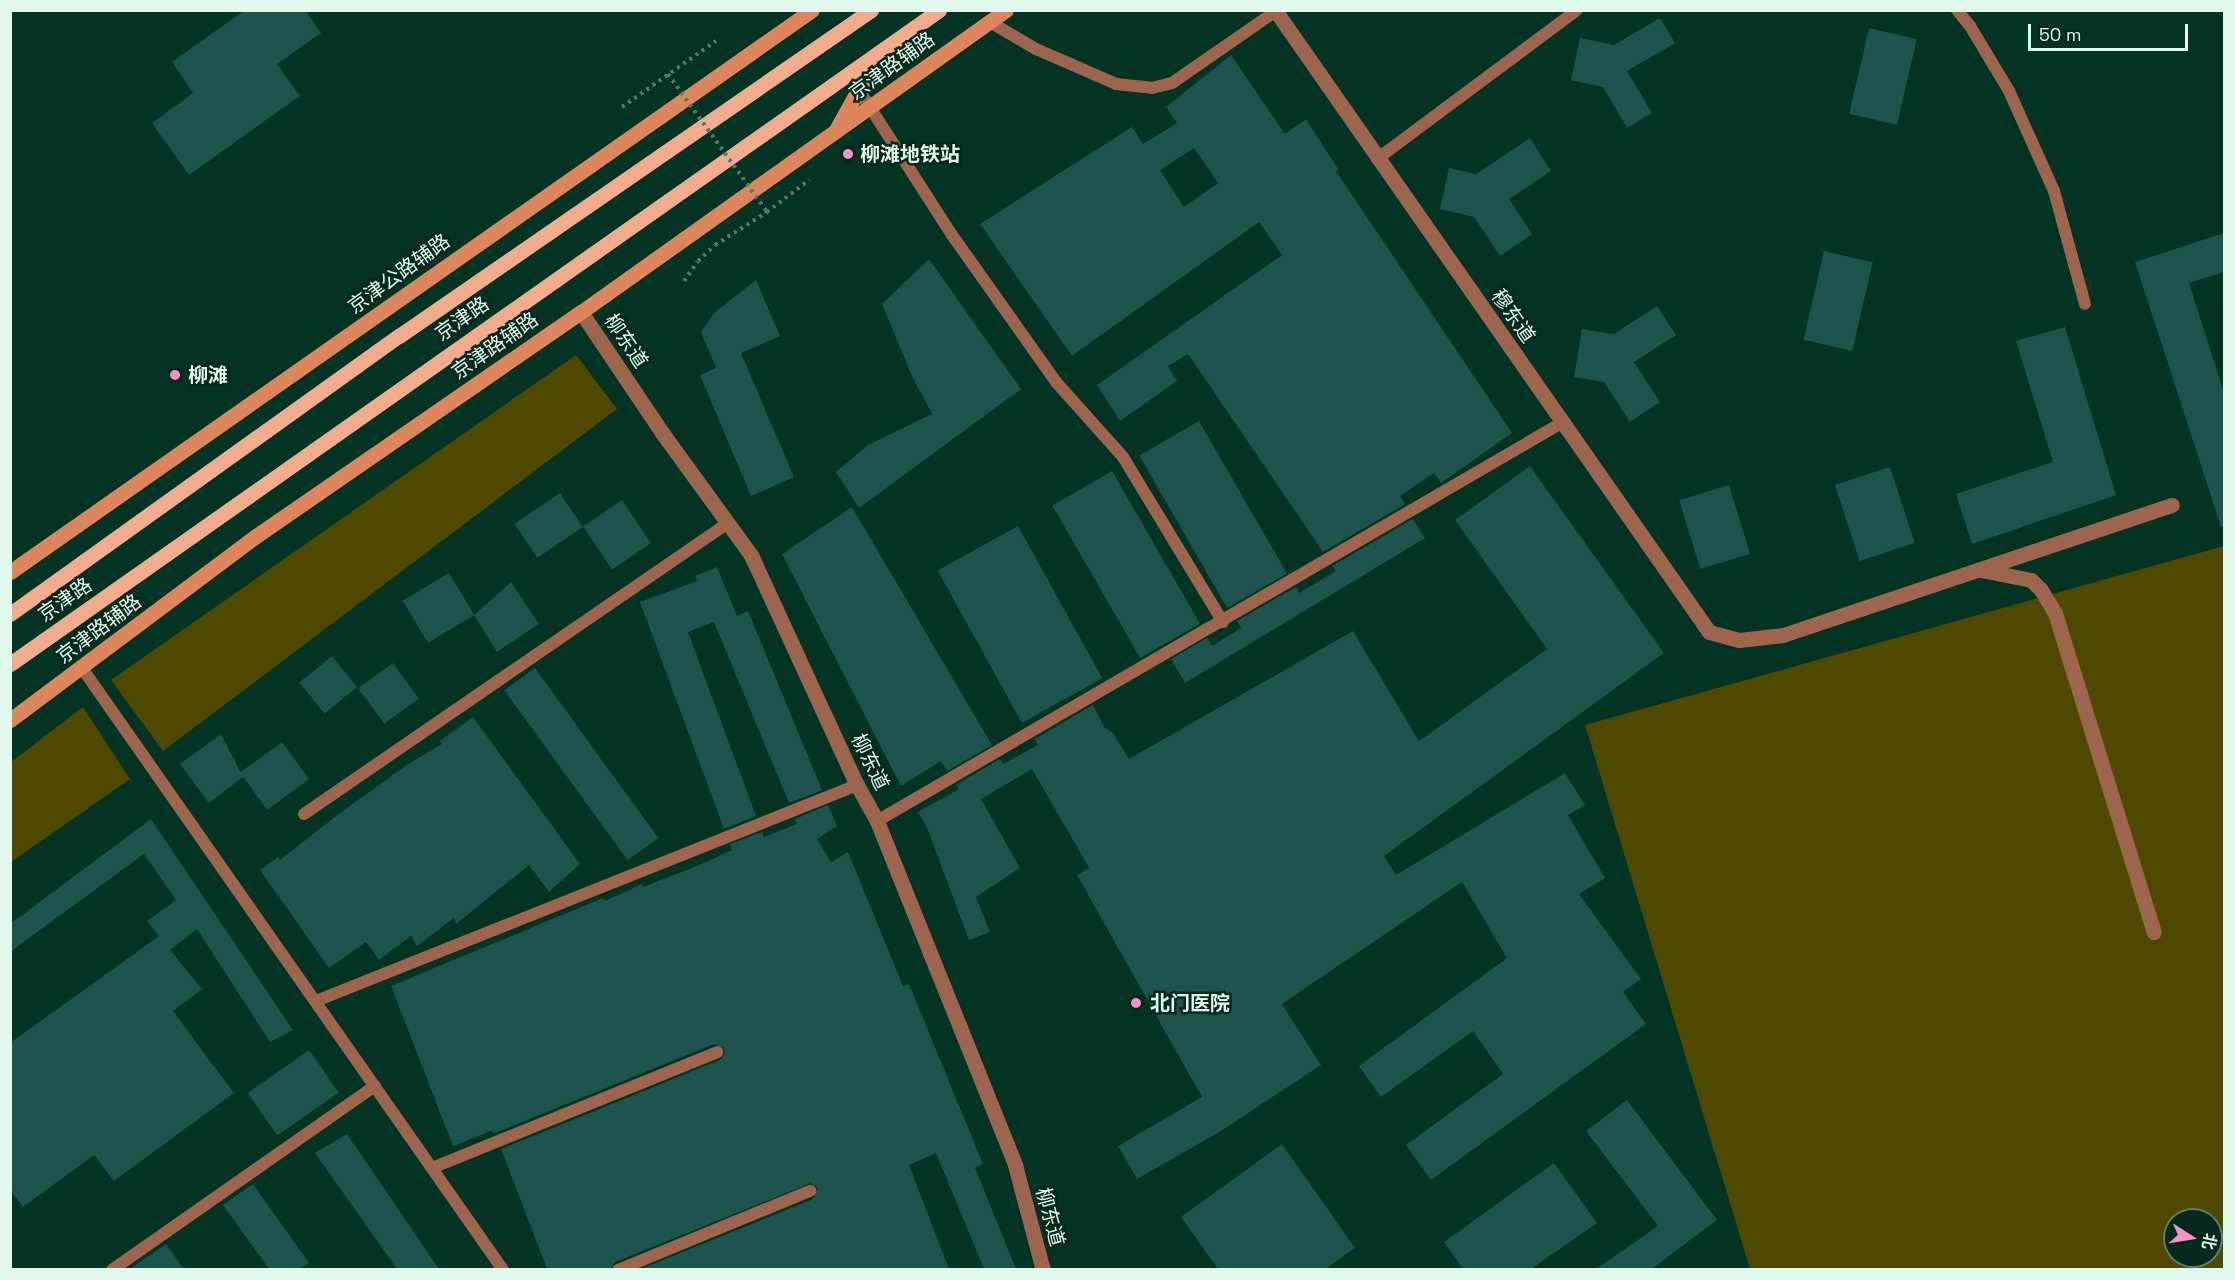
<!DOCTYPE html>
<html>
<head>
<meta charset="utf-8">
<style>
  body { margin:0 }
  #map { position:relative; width:2235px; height:1280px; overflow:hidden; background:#033423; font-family:"Space Grotesk","Noto Sans SC",sans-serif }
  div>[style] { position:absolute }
  .green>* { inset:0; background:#4f4900 }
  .building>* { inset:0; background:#1c544d; transform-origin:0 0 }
  .path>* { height:4px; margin-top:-2px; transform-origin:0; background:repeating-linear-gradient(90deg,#517a6a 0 3px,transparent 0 7.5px) }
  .lane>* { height:12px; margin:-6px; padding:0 6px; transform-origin:6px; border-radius:6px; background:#9d654d }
  .street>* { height:15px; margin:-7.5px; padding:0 7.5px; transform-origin:7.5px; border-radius:7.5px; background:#9d654d }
  .secondary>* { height:15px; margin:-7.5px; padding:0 7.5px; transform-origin:7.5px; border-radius:7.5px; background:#dd855d }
  .primary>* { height:15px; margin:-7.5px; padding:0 7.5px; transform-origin:7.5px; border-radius:7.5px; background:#f1ac8e }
  .path-bridge>* { height:4px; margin-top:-2px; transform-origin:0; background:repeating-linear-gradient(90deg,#517a6a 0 3px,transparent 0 7.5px) }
  .dots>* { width:16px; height:16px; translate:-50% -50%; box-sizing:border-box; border:3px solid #05291c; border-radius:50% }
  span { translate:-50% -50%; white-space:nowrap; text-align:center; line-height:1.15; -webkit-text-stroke:5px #05291c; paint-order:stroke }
  .street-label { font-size:20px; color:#e1f9ed }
  .poi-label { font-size:20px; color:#e1f9ed; font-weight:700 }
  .left { translate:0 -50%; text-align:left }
  .frame { position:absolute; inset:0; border:12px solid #e1f9ed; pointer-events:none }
  .north { position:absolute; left:2163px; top:1208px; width:60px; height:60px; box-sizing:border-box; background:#05291c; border:2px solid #5d7c70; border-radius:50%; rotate:102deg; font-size:16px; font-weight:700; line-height:24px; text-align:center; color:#e1f9ed }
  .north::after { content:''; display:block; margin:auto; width:21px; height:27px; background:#f790cd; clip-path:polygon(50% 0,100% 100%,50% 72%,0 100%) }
  .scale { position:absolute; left:2028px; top:24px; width:160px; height:27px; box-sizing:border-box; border:3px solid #e1f9ed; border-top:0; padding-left:8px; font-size:18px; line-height:21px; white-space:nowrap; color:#e1f9ed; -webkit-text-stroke:4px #05291c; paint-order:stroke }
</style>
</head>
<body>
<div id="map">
  <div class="green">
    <div style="clip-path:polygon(576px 355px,617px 409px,163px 751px,111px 680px)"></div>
    <div style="clip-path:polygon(evenodd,2224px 546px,2224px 1269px,1750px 1269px,1585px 725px,2224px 546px,2175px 1220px,2211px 1220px,2211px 1256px,2175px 1256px,2175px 1220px)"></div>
    <div style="clip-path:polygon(83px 707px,130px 779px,11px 862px,11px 762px)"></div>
  </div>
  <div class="building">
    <div style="clip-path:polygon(245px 10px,305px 10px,321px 33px,277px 64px,300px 96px,189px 175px,152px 123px,193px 93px,172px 62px)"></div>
    <div style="clip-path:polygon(1660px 18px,1675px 43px,1627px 71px,1652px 113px,1627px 128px,1603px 87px,1571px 80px,1580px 38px,1614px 45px)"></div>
    <div style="left:1869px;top:28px;width:49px;height:88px;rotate:13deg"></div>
    <div style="clip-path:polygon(evenodd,1231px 55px,1285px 134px,1306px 119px,1338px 169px,1336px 171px,1512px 433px,1441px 483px,1434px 473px,1400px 496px,1405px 504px,1323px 552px,1188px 354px,1168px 366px,1177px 381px,1120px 421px,1097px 385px,1282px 255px,1259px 222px,1072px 356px,980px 224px,1132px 127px,1143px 144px,1177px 123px,1166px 107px,1231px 55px,1194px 148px,1218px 183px,1184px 207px,1160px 170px,1194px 148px)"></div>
    <div style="clip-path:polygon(1530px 138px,1551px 171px,1509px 199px,1532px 234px,1500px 256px,1474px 217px,1440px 209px,1449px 168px,1476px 174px)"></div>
    <div style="clip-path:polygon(2224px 233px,2224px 272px,2189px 283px,2224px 393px,2224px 526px,2221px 527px,2135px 262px)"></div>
    <div style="left:1824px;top:251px;width:50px;height:91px;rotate:13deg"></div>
    <div style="clip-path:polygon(929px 259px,1021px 389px,859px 508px,836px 472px,868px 445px,932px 414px,912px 376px,882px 304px)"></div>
    <div style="clip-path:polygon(756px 280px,780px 336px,741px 353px,794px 477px,751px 496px,700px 375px,716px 368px,701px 332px,714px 313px)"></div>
    <div style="clip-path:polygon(1657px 306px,1676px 335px,1634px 362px,1660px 402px,1630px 422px,1604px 382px,1574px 377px,1582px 329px,1614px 334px)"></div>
    <div style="clip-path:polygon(2065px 327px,2116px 495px,1972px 544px,1956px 494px,2053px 462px,2016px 341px)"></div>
    <div style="left:1199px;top:421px;width:176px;height:69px;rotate:60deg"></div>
    <div style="clip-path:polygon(1530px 466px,1664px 653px,1384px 856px,1396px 875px,1565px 773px,1585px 805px,1568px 815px,1605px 878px,1579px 894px,1641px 979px,1623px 992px,1646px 1024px,1431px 1180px,1406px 1145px,1503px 1074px,1473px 1031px,1381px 1097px,1359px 1066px,1507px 958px,1462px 882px,1282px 1004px,1321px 1065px,1221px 1131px,1137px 1179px,1118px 1146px,1202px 1097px,1077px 875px,1089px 868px,1032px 769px,981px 799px,1020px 868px,976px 897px,990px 932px,969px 940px,928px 830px,918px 812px,959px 789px,956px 785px,1000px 759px,1003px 764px,1038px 745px,1035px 739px,1093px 705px,1104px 727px,1113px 733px,1129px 759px,1353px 631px,1419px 741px,1547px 649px,1455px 520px)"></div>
    <div style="left:1890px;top:467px;width:80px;height:58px;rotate:72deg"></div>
    <div style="left:1112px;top:471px;width:176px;height:69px;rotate:60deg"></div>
    <div style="left:1729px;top:485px;width:72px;height:52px;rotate:73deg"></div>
    <div style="left:560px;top:493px;width:41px;height:55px;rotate:56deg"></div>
    <div style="left:622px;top:500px;width:52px;height:47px;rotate:56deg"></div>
    <div style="clip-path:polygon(852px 507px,992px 745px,947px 771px,941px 761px,901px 786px,782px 554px)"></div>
    <div style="clip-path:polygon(1413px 519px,1425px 538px,1185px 683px,1171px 659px,1207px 638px,1212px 646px,1241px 628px,1237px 621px,1296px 587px,1299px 593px,1336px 571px,1332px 566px)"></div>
    <div style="left:1018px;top:526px;width:174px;height:92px;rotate:61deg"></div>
    <div style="clip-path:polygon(717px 567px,737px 616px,748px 611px,822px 790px,789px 803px,714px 622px,688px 632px,756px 816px,724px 829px,640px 602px,697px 581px,695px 576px)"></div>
    <div style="left:449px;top:573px;width:49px;height:54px;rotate:59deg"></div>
    <div style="clip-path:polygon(511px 582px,539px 624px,497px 652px,474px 615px)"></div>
    <div style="left:332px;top:656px;width:40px;height:42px;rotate:51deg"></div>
    <div style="left:393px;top:663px;width:44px;height:43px;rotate:54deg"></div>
    <div style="left:535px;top:668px;width:210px;height:38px;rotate:54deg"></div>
    <div style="clip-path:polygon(473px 717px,580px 864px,549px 892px,529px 865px,456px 924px,454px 918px,417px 946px,411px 936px,379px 960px,366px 942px,329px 968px,260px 870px,278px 857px,280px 860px,336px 816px,405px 766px,442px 744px,440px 741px)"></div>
    <div style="clip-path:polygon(221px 734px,243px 777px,209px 803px,180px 764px)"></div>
    <div style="left:282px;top:742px;width:46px;height:52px;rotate:54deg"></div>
    <div style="clip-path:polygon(828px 805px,837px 826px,817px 839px,831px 862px,848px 852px,903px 986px,909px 984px,983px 1164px,975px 1168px,1016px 1269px,984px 1269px,936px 1153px,909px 1165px,949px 1269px,641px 1269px,813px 1199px,818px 1188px,811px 1183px,615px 1262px,610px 1269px,547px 1269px,501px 1149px,720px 1060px,725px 1054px,724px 1048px,714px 1044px,495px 1133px,491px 1131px,453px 1146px,391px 986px,603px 898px,605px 901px,642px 884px,643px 887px,697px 866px,732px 850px,730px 844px,762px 832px,764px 837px,797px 824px,795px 819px)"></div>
    <div style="clip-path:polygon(151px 819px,293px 1030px,270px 1042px,197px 929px,170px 950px,202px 989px,173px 1011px,234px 1093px,114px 1181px,94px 1155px,23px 1207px,10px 1190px,10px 1043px,159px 936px,147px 921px,176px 900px,144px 854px,10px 952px,10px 924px)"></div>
    <div style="left:309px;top:1050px;width:52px;height:75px;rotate:55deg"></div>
    <div style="clip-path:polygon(1627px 1100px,1717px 1220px,1652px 1269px,1596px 1269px,1658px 1226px,1586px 1131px)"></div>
    <div style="clip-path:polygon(347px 1134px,439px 1269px,397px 1269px,315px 1153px)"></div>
    <div style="clip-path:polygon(1282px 1144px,1355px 1248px,1325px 1269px,1218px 1269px,1181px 1217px)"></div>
    <div style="clip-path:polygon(1554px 1163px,1597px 1223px,1531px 1269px,1463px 1269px,1444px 1242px)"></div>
    <div style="clip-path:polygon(253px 1184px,309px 1263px,300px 1269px,269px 1269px,223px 1205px)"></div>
    <div style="clip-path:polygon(166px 1244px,184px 1269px,130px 1269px)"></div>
  </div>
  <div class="path">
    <div style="left:622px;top:107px;width:115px;rotate:-35.1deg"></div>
    <div style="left:684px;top:281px;width:24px;rotate:-55deg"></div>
    <div style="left:698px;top:261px;width:23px;rotate:-43deg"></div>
    <div style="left:715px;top:245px;width:62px;rotate:-32.4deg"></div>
    <div style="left:767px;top:212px;width:53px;rotate:-37.3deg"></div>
  </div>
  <div class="lane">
    <div style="left:1957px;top:10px;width:21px;rotate:51deg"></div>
    <div style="left:1970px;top:26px;width:76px;rotate:59deg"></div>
    <div style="left:2009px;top:91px;width:110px;rotate:65.8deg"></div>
    <div style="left:2054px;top:191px;width:117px;rotate:74.7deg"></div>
    <div style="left:990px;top:22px;width:53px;rotate:30.4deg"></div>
    <div style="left:1036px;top:49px;width:87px;rotate:23.6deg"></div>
    <div style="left:1116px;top:84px;width:36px;rotate:6deg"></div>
    <div style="left:1152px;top:88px;width:21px;rotate:-14deg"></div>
    <div style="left:1172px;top:83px;width:126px;rotate:-34.7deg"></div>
    <div style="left:855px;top:84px;width:179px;rotate:57.3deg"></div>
    <div style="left:952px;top:235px;width:180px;rotate:54.7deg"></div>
    <div style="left:1056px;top:382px;width:101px;rotate:48.2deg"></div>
    <div style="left:1123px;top:457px;width:193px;rotate:58.8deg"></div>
    <div style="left:1377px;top:159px;width:249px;rotate:-36.7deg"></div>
    <div style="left:82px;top:668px;width:735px;rotate:55.03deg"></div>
    <div style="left:304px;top:814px;width:514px;rotate:-34.46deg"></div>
    <div style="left:877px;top:821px;width:794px;rotate:-30.18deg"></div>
    <div style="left:316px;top:1001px;width:583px;rotate:-21.76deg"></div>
    <div style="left:432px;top:1168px;width:308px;rotate:-22.1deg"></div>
    <div style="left:112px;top:1270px;width:321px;rotate:-35deg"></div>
    <div style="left:618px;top:1270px;width:208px;rotate:-22.4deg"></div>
  </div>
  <div class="street">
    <div style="left:1275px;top:10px;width:758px;rotate:55.09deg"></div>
    <div style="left:1709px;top:632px;width:31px;rotate:15deg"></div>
    <div style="left:1739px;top:640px;width:44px;rotate:-6.5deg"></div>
    <div style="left:1783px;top:635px;width:410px;rotate:-18.5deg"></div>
    <div style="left:581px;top:312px;width:147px;rotate:56.1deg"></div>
    <div style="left:663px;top:434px;width:150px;rotate:54deg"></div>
    <div style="left:751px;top:555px;width:253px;rotate:65.3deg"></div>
    <div style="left:857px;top:785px;width:41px;rotate:60.9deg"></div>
    <div style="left:877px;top:821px;width:371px;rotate:68.1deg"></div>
    <div style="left:1015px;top:1165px;width:109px;rotate:75.1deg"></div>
    <div style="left:1981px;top:570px;width:51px;rotate:11.3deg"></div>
    <div style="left:2031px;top:580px;width:14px;rotate:45deg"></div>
    <div style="left:2041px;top:590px;width:27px;rotate:59deg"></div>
    <div style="left:2055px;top:613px;width:334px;rotate:72.8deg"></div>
  </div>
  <div class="secondary">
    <div style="left:836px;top:130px;width:85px;rotate:-61deg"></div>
    <div style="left:10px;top:572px;width:979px;rotate:-35.02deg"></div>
    <div style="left:10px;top:720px;width:307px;rotate:-36.8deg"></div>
    <div style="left:256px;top:536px;width:395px;rotate:-34.6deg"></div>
    <div style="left:581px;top:312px;width:521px;rotate:-35.4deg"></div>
  </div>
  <div class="primary">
    <div style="left:10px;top:614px;width:478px;rotate:-35.6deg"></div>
    <div style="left:399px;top:336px;width:574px;rotate:-34.63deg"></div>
    <div style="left:10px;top:664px;width:1136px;rotate:-35.14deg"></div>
  </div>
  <div class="path-bridge">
    <div style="left:668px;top:74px;width:170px;rotate:54.3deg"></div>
  </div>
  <div class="dots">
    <div style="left:848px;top:154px;background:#f790cd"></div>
    <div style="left:175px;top:375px;background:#f790cd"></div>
    <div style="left:1136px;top:1003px;background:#f790cd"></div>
  </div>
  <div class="street-label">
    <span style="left:892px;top:66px;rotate:-36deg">京津路辅路</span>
    <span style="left:399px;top:274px;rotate:-36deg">京津公路辅路</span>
    <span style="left:1513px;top:316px;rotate:55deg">穆东道</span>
    <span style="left:462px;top:319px;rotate:-35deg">京津路</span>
    <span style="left:626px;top:341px;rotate:56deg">柳东道</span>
    <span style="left:495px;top:346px;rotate:-35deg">京津路辅路</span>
    <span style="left:65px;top:600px;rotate:-35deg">京津路</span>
    <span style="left:99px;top:629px;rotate:-37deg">京津路辅路</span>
    <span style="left:870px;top:762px;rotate:64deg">柳东道</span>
    <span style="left:1050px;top:1217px;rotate:75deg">柳东道</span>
  </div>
  <div class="poi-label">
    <span class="left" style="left:860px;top:154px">柳滩地铁站</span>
    <span class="left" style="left:188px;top:375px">柳滩</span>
    <span class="left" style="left:1150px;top:1003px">北门医院</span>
  </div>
  <div class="frame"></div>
  <div class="north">北</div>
  <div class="scale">50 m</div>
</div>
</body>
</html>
